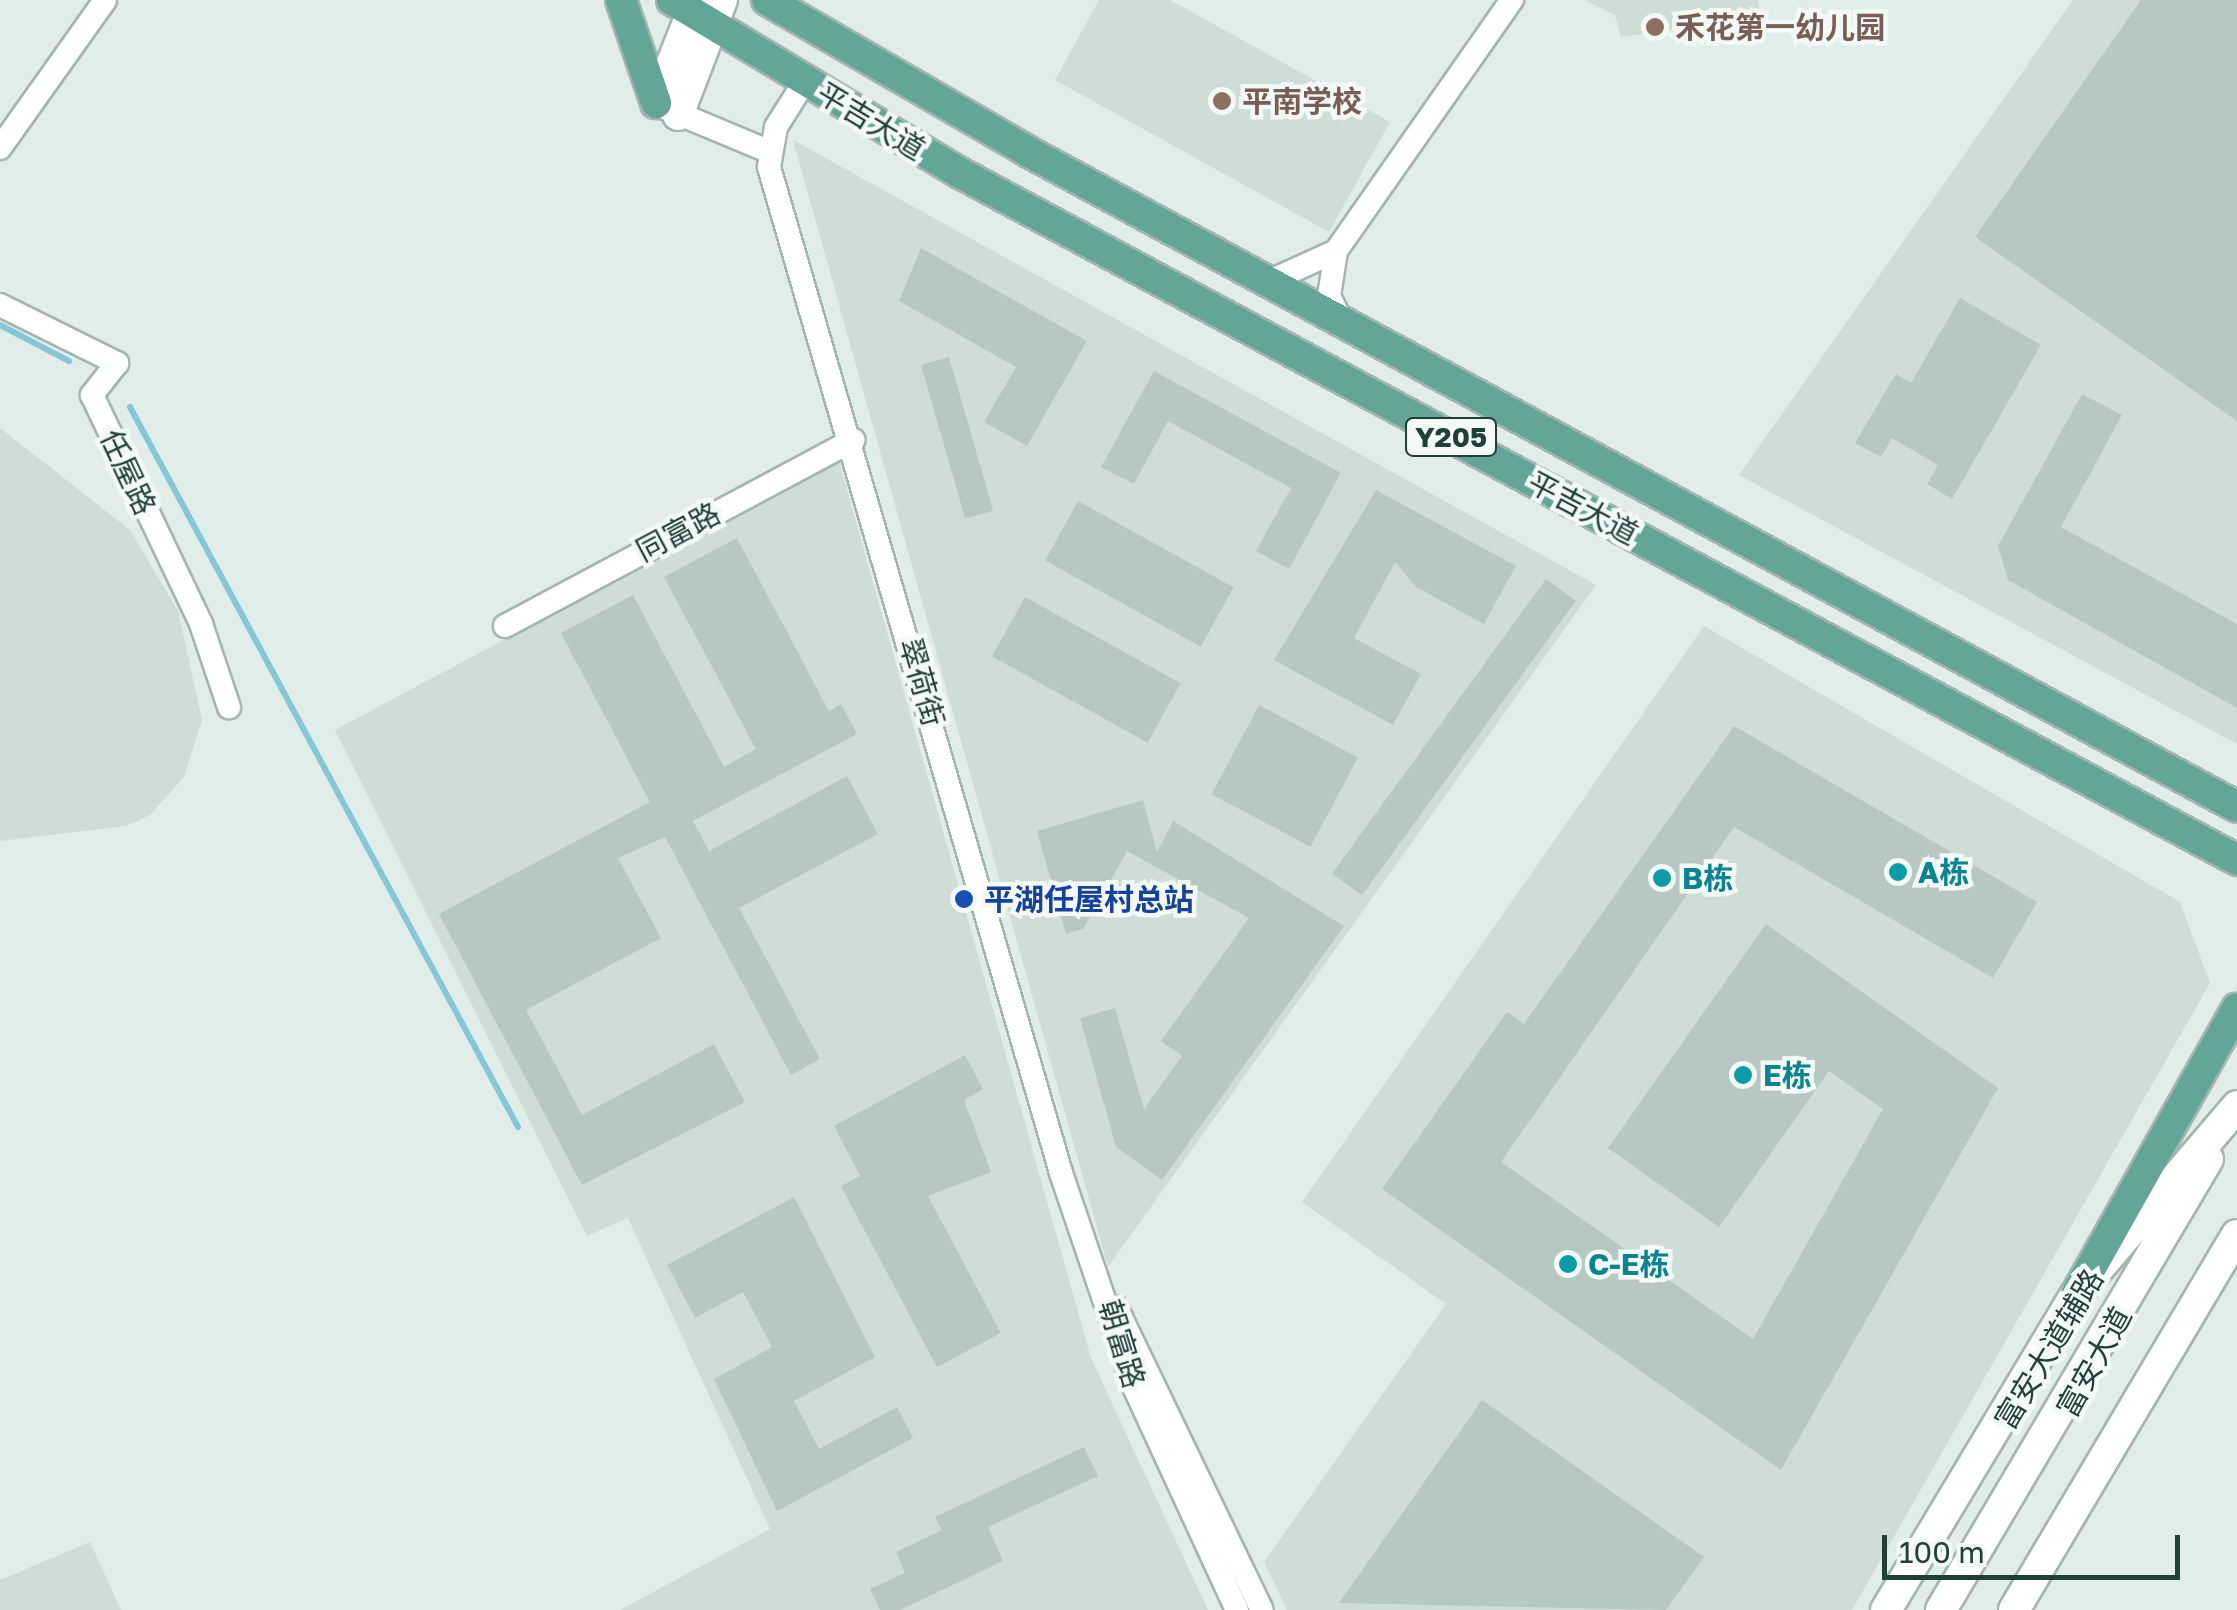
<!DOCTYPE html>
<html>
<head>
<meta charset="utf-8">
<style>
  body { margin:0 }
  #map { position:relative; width:2237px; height:1610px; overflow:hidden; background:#e1ede8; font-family:"Golos Text","Noto Sans SC",sans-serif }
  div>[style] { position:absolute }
  .built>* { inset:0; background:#cfddd7 }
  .stream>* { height:6px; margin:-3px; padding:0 3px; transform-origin:3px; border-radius:3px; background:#86c7d6 }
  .building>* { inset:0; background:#b6c8c1; transform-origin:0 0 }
  .roads { filter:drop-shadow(2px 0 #a3b5af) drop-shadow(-2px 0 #a3b5af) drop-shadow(0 2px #a3b5af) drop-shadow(0 -2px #a3b5af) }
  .street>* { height:22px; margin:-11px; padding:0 11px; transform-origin:11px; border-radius:11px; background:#fff }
  .secondary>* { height:30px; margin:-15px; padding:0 15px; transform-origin:15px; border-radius:15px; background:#fff }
  .primary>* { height:30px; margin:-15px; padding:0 15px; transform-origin:15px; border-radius:15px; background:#63a596 }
  .dots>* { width:28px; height:28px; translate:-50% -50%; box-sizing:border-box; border:5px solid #f2f9f6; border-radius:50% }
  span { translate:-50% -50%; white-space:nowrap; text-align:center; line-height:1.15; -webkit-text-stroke:9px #f2f9f6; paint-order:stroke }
  .shield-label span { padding:2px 8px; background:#f2f9f6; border:2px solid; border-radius:8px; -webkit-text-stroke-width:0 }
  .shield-label { font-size:28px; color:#203f37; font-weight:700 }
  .education-label { font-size:30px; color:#785e54; font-weight:700 }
  .left { translate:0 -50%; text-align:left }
  .street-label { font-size:30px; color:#203f37 }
  .culture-label { font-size:30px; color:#0d838f; font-weight:700 }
  .transit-label { font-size:30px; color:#164399; font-weight:700 }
  .scale { position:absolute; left:1882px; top:1535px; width:298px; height:45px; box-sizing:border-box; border:5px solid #203f37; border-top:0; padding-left:12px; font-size:30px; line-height:35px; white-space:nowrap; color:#203f37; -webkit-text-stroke:8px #f2f9f6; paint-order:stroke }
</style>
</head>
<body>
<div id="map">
  <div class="built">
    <div style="clip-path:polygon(1099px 0,1170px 0,1390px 122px,1329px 232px,1055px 80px)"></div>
    <div style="clip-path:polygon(1584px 0,1758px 0,1761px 17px,1621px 37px,1615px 15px)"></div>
    <div style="clip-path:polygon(2073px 0,2237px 0,2237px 744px,1739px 475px)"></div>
    <div style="clip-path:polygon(793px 140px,1596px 585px,1108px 1267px)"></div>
    <div style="clip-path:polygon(0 428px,130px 530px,178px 611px,202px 720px,184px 777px,150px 815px,126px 826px,0 841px)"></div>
    <div style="clip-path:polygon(839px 461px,1091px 1358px,1208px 1610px,620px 1610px,770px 1529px,628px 1218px,587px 1236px,335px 730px)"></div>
    <div style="clip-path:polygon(1704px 626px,2180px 902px,2210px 983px,1852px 1610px,1287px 1610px,1264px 1562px,1446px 1304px,1302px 1202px)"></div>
    <div style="clip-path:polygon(90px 1542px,121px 1610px,0 1610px,0 1580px)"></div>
  </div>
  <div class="stream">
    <div style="left:0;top:325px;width:78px;rotate:27.6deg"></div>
    <div style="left:130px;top:407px;width:818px;rotate:61.68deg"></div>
  </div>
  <div class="building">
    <div style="clip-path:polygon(2141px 0,2237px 0,2237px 421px,1975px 237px)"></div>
    <div style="clip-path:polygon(921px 248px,1087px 341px,1027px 446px,984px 422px,1016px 367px,899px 301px)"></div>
    <div style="clip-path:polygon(1960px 298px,2041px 345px,1952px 499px,1927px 484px,1938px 465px,1892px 438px,1881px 457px,1855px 443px,1896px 374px,1911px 383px)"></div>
    <div style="left:949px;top:357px;width:160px;height:29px;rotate:74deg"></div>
    <div style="clip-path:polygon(1154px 371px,1341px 473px,1289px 569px,1256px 551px,1291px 488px,1168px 421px,1134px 484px,1101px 467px)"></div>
    <div style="clip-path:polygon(2082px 394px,2122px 415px,2061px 527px,2237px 624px,2237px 708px,2008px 580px,1998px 546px)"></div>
    <div style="clip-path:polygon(1376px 490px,1516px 566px,1484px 624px,1416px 587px,1395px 562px,1354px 638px,1421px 674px,1393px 725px,1274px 660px)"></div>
    <div style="left:1078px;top:501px;width:178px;height:68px;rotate:29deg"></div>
    <div style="clip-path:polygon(737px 538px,829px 711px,841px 704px,857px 734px,693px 821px,709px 851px,847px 776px,878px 834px,739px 908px,820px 1059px,791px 1075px,665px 837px,618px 858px,661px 938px,526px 1010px,582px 1115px,714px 1044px,745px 1102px,582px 1185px,439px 914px,650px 802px,561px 633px,633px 595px,724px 767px,756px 749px,664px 577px)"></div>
    <div style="left:1546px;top:579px;width:37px;height:364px;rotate:36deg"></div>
    <div style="left:1025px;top:597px;width:178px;height:68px;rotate:29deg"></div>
    <div style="left:1259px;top:705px;width:112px;height:101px;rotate:28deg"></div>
    <div style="clip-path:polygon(1734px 726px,2037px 902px,1993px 978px,1734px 827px,1501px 1162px,1753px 1339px,1883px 1109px,1829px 1071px,1719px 1227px,1608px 1148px,1766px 924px,1998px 1088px,1781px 1470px,1382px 1189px,1507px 1012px,1524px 1024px)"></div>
    <div style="clip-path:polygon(1143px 800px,1157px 852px,1173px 821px,1344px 926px,1162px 1180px,1116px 1147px,1080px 1018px,1115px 1008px,1144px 1109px,1182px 1056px,1161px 1041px,1249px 918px,1127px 851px,1083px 929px,1066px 934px,1037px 831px)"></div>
    <div style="clip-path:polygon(965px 1055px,983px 1089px,964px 1100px,991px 1172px,928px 1196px,1001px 1333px,937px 1367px,841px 1186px,860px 1176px,834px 1126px)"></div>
    <div style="clip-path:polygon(794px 1197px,875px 1357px,794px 1401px,819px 1449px,897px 1407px,913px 1438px,777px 1511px,714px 1379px,772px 1347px,743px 1292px,695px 1318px,667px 1265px)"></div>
    <div style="clip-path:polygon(1482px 1400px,1704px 1557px,1666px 1610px,1339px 1603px)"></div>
    <div style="clip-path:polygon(1084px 1447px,1098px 1476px,988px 1527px,1003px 1561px,900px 1610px,880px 1610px,870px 1589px,905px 1573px,896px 1552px,942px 1530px,935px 1517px)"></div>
  </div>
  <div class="roads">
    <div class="street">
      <div style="left:805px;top:81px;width:54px;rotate:122.2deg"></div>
      <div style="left:776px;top:127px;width:41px;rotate:99.9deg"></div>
      <div style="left:769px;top:167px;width:1048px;rotate:73.81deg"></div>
      <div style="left:1061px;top:1173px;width:224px;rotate:71.2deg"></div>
      <div style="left:1133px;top:1385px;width:248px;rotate:65.2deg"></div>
      <div style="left:665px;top:108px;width:112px;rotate:22.7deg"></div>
      <div style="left:0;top:148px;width:181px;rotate:-54.6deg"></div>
      <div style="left:1336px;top:251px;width:46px;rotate:98.8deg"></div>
      <div style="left:1329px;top:296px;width:28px;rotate:64deg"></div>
      <div style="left:1268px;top:282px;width:75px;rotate:-24.5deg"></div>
      <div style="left:1336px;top:251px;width:307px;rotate:-55deg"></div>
      <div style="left:0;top:305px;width:131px;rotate:26.4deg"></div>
      <div style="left:117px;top:363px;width:41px;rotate:128deg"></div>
      <div style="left:92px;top:395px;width:254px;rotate:64.5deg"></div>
      <div style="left:201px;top:624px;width:88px;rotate:71.4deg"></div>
      <div style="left:505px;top:626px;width:395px;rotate:-28.1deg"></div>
      <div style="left:1116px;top:1307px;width:336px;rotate:64.3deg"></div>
    </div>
    <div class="secondary">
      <div style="left:656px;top:103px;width:111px;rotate:-68.3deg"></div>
      <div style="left:678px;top:115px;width:123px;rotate:-69.1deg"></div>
      <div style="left:1886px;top:1610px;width:366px;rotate:-59deg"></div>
      <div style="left:2075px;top:1296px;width:250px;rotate:-49.5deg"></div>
      <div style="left:1941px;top:1610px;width:524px;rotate:-59.37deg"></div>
      <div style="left:2014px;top:1610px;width:436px;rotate:-59.3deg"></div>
    </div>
    <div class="primary">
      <div style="left:621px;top:0;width:109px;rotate:71.2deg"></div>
      <div style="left:672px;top:0;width:338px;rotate:31deg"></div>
      <div style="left:962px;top:174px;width:1448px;rotate:28.28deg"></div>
      <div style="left:767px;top:0;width:301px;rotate:30.1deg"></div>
      <div style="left:1027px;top:151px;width:1376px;rotate:28.46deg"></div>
      <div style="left:2075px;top:1296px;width:330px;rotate:-60.6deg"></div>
    </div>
  </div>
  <div class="dots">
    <div style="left:1655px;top:27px;background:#8d6e63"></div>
    <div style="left:1222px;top:101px;background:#8d6e63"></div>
    <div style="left:1898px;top:872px;background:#0f9aa8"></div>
    <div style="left:1662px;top:878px;background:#0f9aa8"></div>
    <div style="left:964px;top:899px;background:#1a4fb4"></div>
    <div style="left:1743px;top:1075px;background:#0f9aa8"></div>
    <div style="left:1568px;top:1264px;background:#0f9aa8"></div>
  </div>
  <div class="shield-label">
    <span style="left:1451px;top:437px">Y205</span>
  </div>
  <div class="education-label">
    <span class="left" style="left:1675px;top:27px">禾花第一幼儿园</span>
    <span class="left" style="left:1242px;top:101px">平南学校</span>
  </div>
  <div class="street-label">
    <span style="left:871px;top:121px;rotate:31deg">平吉大道</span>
    <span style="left:128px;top:472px;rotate:65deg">任屋路</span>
    <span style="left:1583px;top:508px;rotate:28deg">平吉大道</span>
    <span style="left:678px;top:532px;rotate:-28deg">同富路</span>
    <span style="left:922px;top:682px;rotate:74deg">翠荷街</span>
    <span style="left:1122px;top:1344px;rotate:73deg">朝富路</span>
    <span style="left:2049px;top:1349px;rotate:-59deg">富安大道辅路</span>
    <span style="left:2094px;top:1362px;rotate:-61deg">富安大道</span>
  </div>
  <div class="culture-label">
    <span class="left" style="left:1918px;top:872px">A栋</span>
    <span class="left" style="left:1682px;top:878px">B栋</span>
    <span class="left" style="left:1763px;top:1075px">E栋</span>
    <span class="left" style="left:1588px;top:1264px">C-E栋</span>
  </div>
  <div class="transit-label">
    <span class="left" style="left:984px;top:899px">平湖任屋村总站</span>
  </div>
  <div class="scale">100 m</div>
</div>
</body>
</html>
